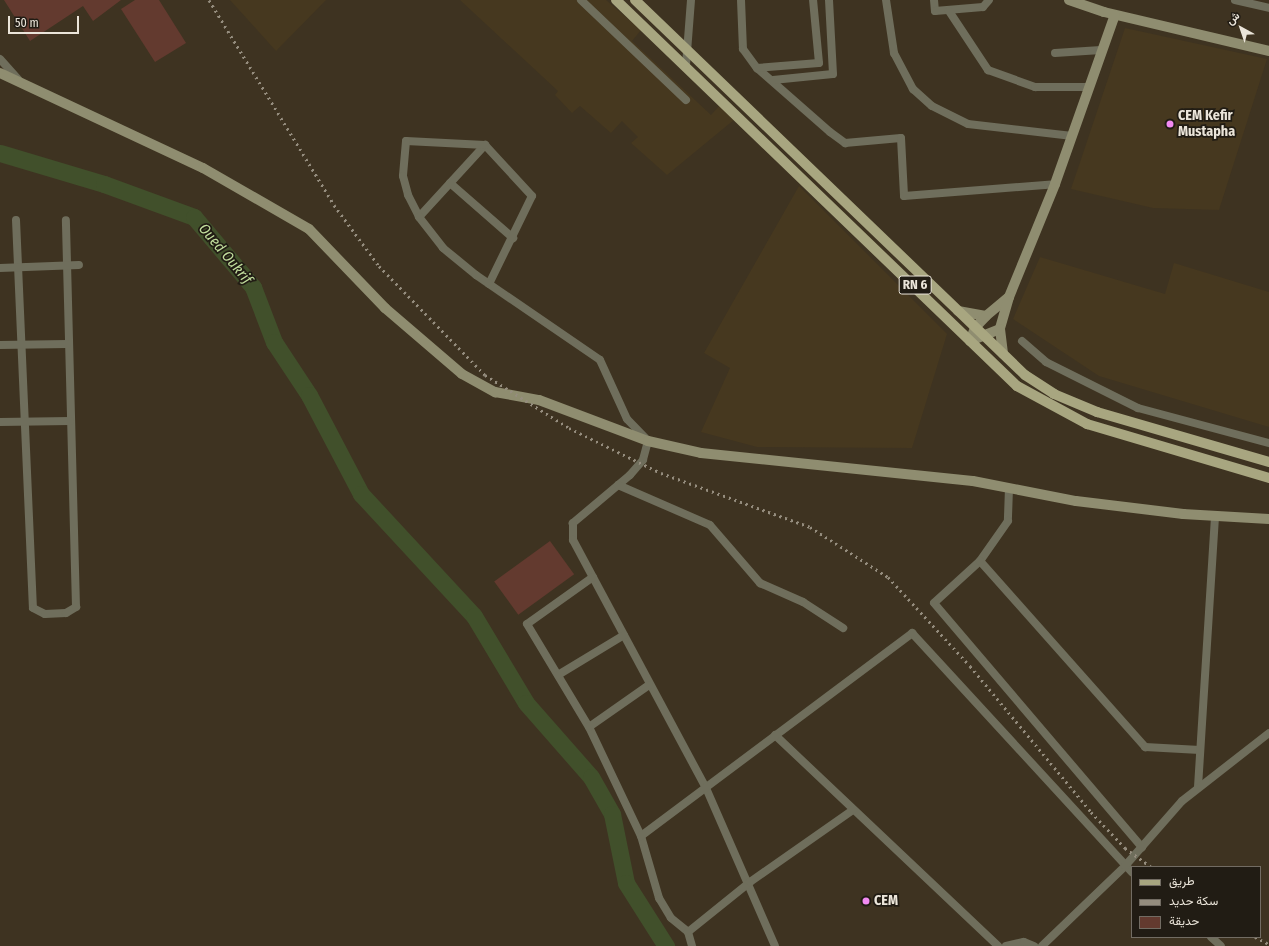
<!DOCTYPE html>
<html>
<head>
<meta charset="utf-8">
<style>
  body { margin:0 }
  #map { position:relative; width:1269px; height:946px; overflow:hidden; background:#3e3321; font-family:"Fira Sans Condensed",Vazirmatn,sans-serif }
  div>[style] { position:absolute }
  .built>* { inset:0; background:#46381f }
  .green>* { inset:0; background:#633a2f; transform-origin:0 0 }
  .river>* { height:17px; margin:-8.5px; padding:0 8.5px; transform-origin:8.5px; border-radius:8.5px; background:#41502b }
  .street>* { height:8px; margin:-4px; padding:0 4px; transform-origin:4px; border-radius:4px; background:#6f6e5c }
  .secondary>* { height:10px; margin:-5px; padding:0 5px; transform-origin:5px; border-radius:5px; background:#8f8d70 }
  .primary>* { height:10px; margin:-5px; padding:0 5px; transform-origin:5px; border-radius:5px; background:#a8a680 }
  .rail>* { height:3px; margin-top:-1.5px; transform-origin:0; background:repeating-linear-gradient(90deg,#958d7e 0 2px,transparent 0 6px) }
  .dots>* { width:11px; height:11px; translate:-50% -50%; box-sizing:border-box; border:2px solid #211c14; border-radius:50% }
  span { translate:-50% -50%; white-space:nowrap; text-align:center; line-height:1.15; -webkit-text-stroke:3.5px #211c14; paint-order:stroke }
  .shield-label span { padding:1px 3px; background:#211c14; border:1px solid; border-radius:3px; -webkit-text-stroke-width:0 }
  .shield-label { font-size:13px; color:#ebe5da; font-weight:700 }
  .poi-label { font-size:14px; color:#ebe5da; font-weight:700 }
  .left { translate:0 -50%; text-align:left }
  .water-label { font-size:15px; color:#c1dd9c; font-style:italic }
  .legend { position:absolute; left:1131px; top:866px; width:130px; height:72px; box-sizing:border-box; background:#211c14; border:1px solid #726c63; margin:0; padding:5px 7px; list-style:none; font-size:12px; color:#ebe5da }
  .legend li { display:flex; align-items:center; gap:8px; height:20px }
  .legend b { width:20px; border:1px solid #726c63 }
  .north { position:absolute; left:1221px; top:8px; width:40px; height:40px; -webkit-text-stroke:3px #211c14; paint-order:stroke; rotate:320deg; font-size:11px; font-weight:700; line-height:16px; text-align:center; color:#ebe5da }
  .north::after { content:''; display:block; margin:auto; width:14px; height:18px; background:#ebe5da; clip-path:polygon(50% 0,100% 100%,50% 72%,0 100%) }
  .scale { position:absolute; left:8px; top:16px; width:71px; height:18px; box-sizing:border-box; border:2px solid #ebe5da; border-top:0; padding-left:5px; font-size:12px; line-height:14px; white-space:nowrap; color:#ebe5da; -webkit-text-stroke:3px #211c14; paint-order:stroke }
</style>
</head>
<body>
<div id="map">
  <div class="built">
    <div style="clip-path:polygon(230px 0,326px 0,276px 51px)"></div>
    <div style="clip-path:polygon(460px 0,606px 0,641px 30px,632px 41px,711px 115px,720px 105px,735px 119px,667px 175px,631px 143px,638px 137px,622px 121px,611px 133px,580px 106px,572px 113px,555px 95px,558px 91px)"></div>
    <div style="clip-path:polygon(1125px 28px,1267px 59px,1219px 210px,1153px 208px,1071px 189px)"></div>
    <div style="clip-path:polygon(799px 186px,947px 334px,912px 448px,757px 447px,701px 432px,730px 368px,704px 353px)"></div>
    <div style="clip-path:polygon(1040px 257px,1165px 294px,1174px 263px,1269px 292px,1269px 427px,1099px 376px,1013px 319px)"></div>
  </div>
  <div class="green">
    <div style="clip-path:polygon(4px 0,121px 0,93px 21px,83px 6px,30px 41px)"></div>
    <div style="clip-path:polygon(135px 0,159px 0,186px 43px,155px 62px,121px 9px)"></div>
    <div style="left:550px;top:541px;width:41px;height:69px;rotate:54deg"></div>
  </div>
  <div class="river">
    <div style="left:0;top:153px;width:109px;rotate:16.6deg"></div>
    <div style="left:104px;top:184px;width:96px;rotate:20.1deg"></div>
    <div style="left:194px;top:217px;width:92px;rotate:49.9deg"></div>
    <div style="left:253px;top:287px;width:59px;rotate:69.1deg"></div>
    <div style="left:274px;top:342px;width:64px;rotate:56.6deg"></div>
    <div style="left:309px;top:395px;width:112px;rotate:62.3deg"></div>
    <div style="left:361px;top:494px;width:166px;rotate:47.2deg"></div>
    <div style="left:474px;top:616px;width:101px;rotate:59.1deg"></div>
    <div style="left:526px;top:703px;width:98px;rotate:48.7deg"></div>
    <div style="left:591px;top:777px;width:43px;rotate:60.4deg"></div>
    <div style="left:612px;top:814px;width:70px;rotate:78.5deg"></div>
    <div style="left:626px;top:883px;width:75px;rotate:57.6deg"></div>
  </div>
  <div class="street">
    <div style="left:581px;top:0;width:145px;rotate:43.6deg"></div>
    <div style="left:741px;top:0;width:49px;rotate:87.7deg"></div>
    <div style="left:743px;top:49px;width:24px;rotate:54deg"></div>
    <div style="left:757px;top:68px;width:97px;rotate:41.2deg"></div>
    <div style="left:830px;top:132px;width:19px;rotate:36deg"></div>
    <div style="left:845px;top:143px;width:56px;rotate:-5.1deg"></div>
    <div style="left:901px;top:138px;width:58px;rotate:87deg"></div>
    <div style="left:904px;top:196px;width:151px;rotate:-4.5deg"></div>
    <div style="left:886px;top:0;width:54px;rotate:81.4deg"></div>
    <div style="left:894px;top:53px;width:41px;rotate:62.2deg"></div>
    <div style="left:913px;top:89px;width:25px;rotate:42deg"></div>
    <div style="left:932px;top:106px;width:40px;rotate:26.6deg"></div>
    <div style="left:968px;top:124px;width:105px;rotate:6.6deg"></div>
    <div style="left:934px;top:0;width:11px;rotate:85deg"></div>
    <div style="left:935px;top:11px;width:48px;rotate:-4.8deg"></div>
    <div style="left:983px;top:7px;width:9px;rotate:-49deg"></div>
    <div style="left:1235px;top:0;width:35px;rotate:13deg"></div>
    <div style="left:949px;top:11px;width:71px;rotate:56.5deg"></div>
    <div style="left:988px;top:70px;width:50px;rotate:19.9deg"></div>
    <div style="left:1035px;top:87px;width:52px"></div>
    <div style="left:1055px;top:53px;width:46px;rotate:-3.7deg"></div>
    <div style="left:0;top:59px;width:27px;rotate:48deg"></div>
    <div style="left:686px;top:65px;width:65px;rotate:-85.6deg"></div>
    <div style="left:757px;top:68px;width:62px;rotate:-4.6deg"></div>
    <div style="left:819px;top:63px;width:63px;rotate:-95.4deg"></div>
    <div style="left:773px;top:80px;width:60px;rotate:-5.7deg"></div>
    <div style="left:833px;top:74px;width:74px;rotate:-93.1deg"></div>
    <div style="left:450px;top:183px;width:84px;rotate:41.1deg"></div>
    <div style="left:419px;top:217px;width:98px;rotate:-47.5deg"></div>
    <div style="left:16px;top:220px;width:388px;rotate:87.5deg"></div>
    <div style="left:33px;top:608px;width:13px;rotate:27deg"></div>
    <div style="left:45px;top:614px;width:21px;rotate:-3deg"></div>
    <div style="left:66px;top:613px;width:12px;rotate:-31deg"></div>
    <div style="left:76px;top:607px;width:387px;rotate:-91.5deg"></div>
    <div style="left:0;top:268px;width:79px;rotate:-2.2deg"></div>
    <div style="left:489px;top:284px;width:98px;rotate:-64deg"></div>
    <div style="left:532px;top:196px;width:69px;rotate:-132.7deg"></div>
    <div style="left:485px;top:145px;width:79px;rotate:-177.1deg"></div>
    <div style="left:406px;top:141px;width:35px;rotate:95deg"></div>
    <div style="left:403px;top:176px;width:20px;rotate:75deg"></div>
    <div style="left:408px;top:195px;width:25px;rotate:63deg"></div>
    <div style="left:419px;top:217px;width:39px;rotate:52deg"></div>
    <div style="left:443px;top:248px;width:43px;rotate:39.3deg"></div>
    <div style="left:476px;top:275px;width:150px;rotate:34.4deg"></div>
    <div style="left:600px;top:360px;width:65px;rotate:65.4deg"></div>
    <div style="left:627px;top:419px;width:30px;rotate:46deg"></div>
    <div style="left:648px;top:441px;width:20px;rotate:105deg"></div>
    <div style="left:643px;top:460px;width:20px;rotate:131deg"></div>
    <div style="left:630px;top:475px;width:75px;rotate:139.9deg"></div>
    <div style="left:573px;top:523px;width:17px;rotate:90deg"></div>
    <div style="left:573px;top:540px;width:281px;rotate:61.8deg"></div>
    <div style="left:706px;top:788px;width:172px;rotate:66.4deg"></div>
    <div style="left:1022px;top:341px;width:32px;rotate:41deg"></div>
    <div style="left:1046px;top:362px;width:103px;rotate:26.6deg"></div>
    <div style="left:1138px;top:408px;width:136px;rotate:15deg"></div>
    <div style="left:0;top:345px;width:67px;rotate:-0.9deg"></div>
    <div style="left:0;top:422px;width:70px;rotate:-0.8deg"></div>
    <div style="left:618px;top:485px;width:100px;rotate:23.5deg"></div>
    <div style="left:710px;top:525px;width:77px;rotate:49.2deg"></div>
    <div style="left:760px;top:583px;width:47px;rotate:23.8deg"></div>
    <div style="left:803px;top:602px;width:48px;rotate:33deg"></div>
    <div style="left:1009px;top:488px;width:33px;rotate:92deg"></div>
    <div style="left:1008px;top:521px;width:49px;rotate:125deg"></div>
    <div style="left:980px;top:561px;width:62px;rotate:137.6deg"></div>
    <div style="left:934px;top:603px;width:321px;rotate:49.6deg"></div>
    <div style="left:980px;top:561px;width:249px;rotate:48.4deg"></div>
    <div style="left:1145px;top:747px;width:55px;rotate:3.1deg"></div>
    <div style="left:593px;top:577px;width:81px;rotate:144.5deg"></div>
    <div style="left:527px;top:624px;width:120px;rotate:59deg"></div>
    <div style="left:589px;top:727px;width:121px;rotate:64.5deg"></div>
    <div style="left:641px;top:836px;width:65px;rotate:73.8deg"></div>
    <div style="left:659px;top:898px;width:23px;rotate:59deg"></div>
    <div style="left:671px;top:918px;width:22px;rotate:39deg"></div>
    <div style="left:688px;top:932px;width:15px;rotate:74deg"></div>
    <div style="left:558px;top:675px;width:77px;rotate:-31.2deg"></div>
    <div style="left:589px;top:727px;width:73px;rotate:-35deg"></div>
    <div style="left:775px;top:735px;width:307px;rotate:43.4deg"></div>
    <div style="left:1198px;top:787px;width:272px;rotate:-86.4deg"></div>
    <div style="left:641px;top:836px;width:339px;rotate:-36.8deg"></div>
    <div style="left:912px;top:633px;width:325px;rotate:47.4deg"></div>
    <div style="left:688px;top:932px;width:80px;rotate:-38.9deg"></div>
    <div style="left:750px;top:882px;width:126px;rotate:-35deg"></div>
    <div style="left:1211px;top:937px;width:13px;rotate:42deg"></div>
    <div style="left:1006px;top:946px;width:18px;rotate:-13deg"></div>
    <div style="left:1024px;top:942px;width:11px;rotate:22deg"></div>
    <div style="left:1042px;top:946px;width:115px;rotate:-43.9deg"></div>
    <div style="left:1125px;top:866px;width:86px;rotate:-48.8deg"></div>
    <div style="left:1182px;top:801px;width:110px;rotate:-38deg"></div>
  </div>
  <div class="secondary">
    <div style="left:1069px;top:0;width:37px;rotate:19deg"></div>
    <div style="left:1104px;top:12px;width:170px;rotate:13.3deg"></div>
    <div style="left:0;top:73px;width:224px;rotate:25.1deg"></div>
    <div style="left:203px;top:168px;width:122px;rotate:29.9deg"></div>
    <div style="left:309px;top:229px;width:110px;rotate:46.1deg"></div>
    <div style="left:385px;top:308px;width:101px;rotate:40.6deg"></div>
    <div style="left:462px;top:374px;width:38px;rotate:29deg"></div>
    <div style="left:495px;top:392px;width:45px;rotate:10.3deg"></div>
    <div style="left:539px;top:400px;width:116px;rotate:20.6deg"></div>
    <div style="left:648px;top:441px;width:54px;rotate:12.8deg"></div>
    <div style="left:701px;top:453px;width:273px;rotate:5.9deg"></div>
    <div style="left:973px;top:481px;width:105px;rotate:11deg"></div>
    <div style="left:1076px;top:501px;width:108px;rotate:6.9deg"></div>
    <div style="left:1183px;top:514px;width:86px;rotate:3.3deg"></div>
    <div style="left:1009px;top:297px;width:122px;rotate:-67.8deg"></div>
    <div style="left:1055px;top:184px;width:179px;rotate:-70.5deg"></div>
    <div style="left:958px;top:311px;width:28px;rotate:10deg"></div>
    <div style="left:986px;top:316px;width:30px;rotate:-40deg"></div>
    <div style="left:1009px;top:297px;width:33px;rotate:106deg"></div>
    <div style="left:1000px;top:329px;width:25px;rotate:83deg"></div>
    <div style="left:986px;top:316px;width:16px;rotate:133deg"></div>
    <div style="left:975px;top:328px;width:14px;rotate:111deg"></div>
    <div style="left:970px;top:341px;width:32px;rotate:-22deg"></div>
  </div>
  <div class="primary">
    <div style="left:616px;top:0;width:557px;rotate:43.91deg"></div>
    <div style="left:1017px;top:386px;width:80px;rotate:28.5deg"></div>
    <div style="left:1087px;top:424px;width:190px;rotate:16.5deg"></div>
    <div style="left:635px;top:0;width:541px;rotate:43.88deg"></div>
    <div style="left:1025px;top:375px;width:35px;rotate:33deg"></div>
    <div style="left:1054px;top:394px;width:47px;rotate:22.7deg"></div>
    <div style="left:1097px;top:412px;width:179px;rotate:16.2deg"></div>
  </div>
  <div class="rail">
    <div style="left:209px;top:0;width:240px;rotate:58.6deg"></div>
    <div style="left:334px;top:205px;width:76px;rotate:53.6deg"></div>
    <div style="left:379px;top:266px;width:152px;rotate:45.8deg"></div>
    <div style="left:485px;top:375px;width:99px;rotate:32.2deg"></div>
    <div style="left:569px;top:428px;width:102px;rotate:26.1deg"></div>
    <div style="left:661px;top:473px;width:158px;rotate:19.9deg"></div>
    <div style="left:810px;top:527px;width:93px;rotate:32.7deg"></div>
    <div style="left:888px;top:577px;width:121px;rotate:47.3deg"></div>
    <div style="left:970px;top:666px;width:190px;rotate:50.3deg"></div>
    <div style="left:1091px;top:812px;width:50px;rotate:46.6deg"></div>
    <div style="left:1125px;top:848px;width:32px;rotate:36deg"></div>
    <div style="left:1255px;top:937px;width:16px;rotate:27deg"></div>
  </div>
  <div class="dots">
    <div style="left:1170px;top:124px;background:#f28af2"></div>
    <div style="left:866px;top:901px;background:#f28af2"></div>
  </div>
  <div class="shield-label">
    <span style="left:915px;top:285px">RN 6</span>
  </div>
  <div class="poi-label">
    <span class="left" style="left:1178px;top:124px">CEM Kefir<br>Mustapha</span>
    <span class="left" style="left:874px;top:901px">CEM</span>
  </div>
  <div class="water-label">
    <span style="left:225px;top:254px;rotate:50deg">Oued Oukrif</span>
  </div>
  <ul class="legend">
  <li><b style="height:5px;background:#a8a680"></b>طريق</li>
  <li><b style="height:5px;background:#958d7e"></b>سكة حديد</li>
  <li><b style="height:11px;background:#633a2f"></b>حديقة</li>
  </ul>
  <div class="north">ش</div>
  <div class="scale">50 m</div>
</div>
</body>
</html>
